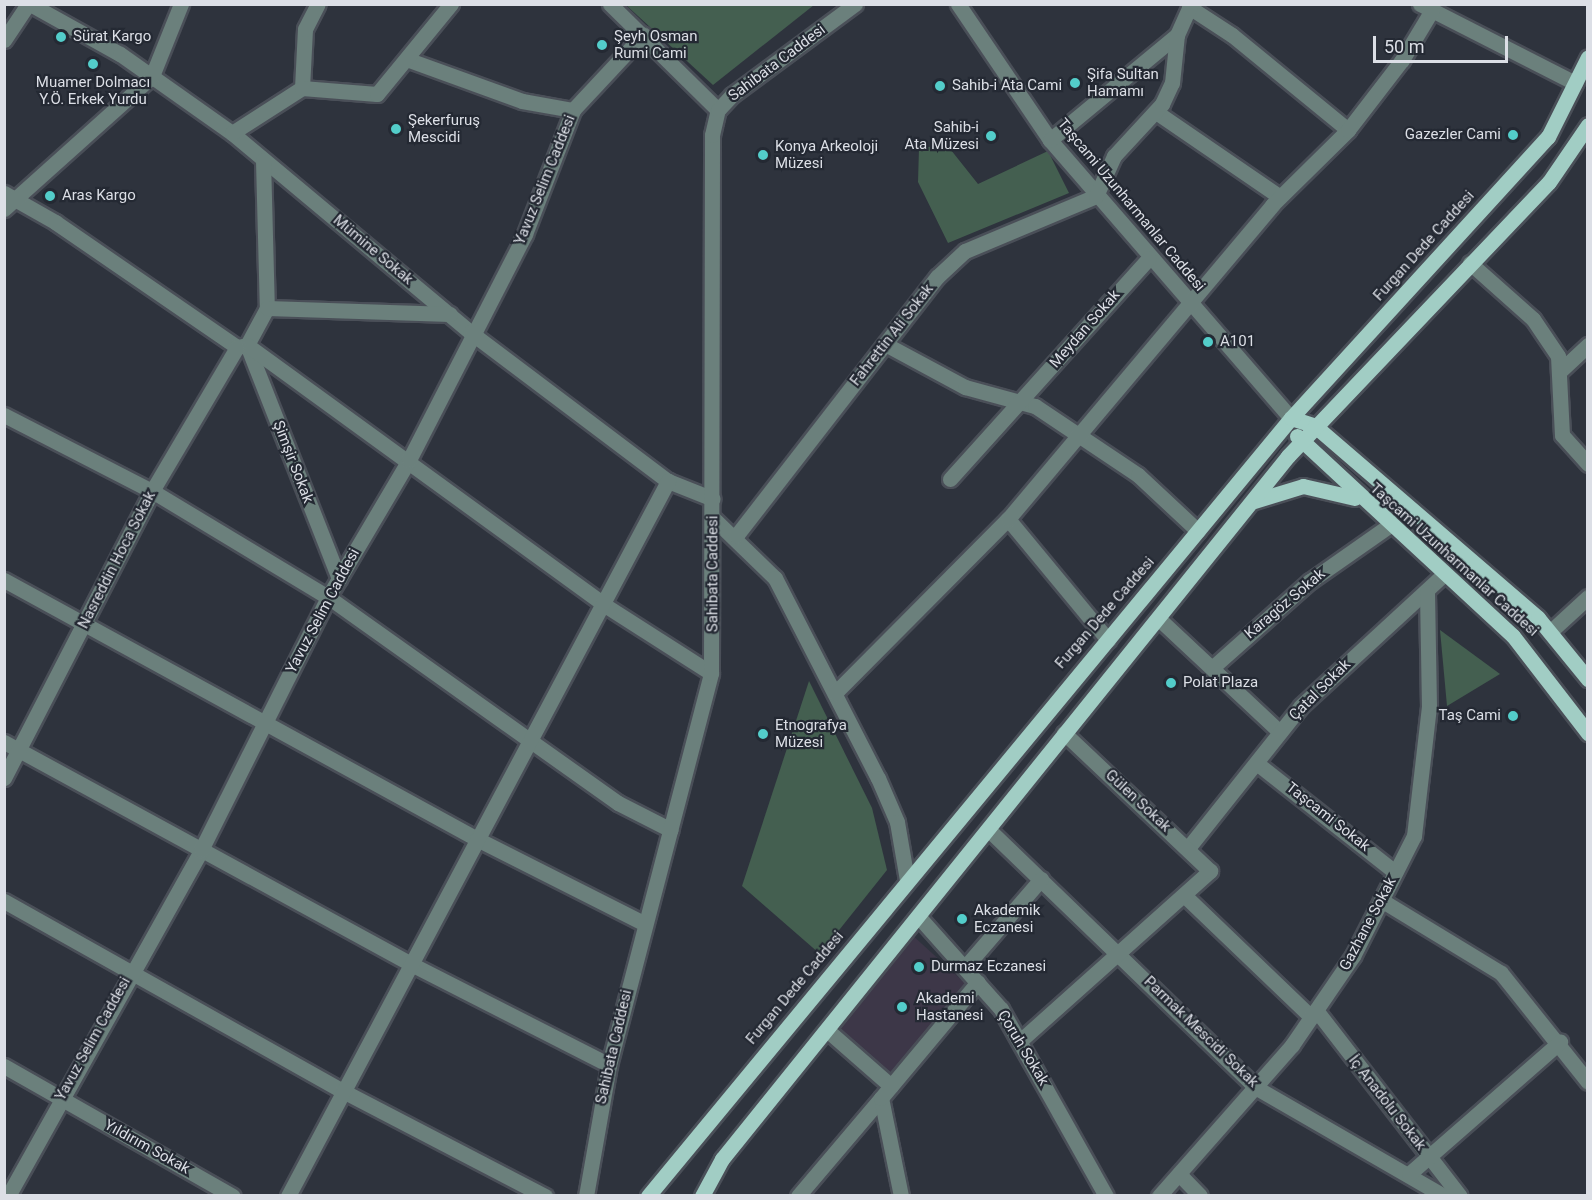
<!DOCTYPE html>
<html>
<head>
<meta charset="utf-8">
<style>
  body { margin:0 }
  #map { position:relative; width:1592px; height:1200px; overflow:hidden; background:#2e333d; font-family:Roboto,sans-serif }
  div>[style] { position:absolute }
  .medical>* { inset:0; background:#3d3748 }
  .green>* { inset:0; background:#445f50 }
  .roads { filter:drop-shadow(2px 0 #4a4f58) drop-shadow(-2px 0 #4a4f58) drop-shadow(0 2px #4a4f58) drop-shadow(0 -2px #4a4f58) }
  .minor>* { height:15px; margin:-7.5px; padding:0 7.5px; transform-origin:7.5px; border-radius:7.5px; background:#6b807c }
  .major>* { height:15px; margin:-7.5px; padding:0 7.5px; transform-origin:7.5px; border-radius:7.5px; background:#a1cdc4 }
  .dots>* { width:16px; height:16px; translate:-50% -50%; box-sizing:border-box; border:3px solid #242933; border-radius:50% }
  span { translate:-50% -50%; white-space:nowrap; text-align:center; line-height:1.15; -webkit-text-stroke:4.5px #242933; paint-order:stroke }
  .poi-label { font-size:15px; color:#dcdfe6 }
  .left { translate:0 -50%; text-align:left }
  .right { translate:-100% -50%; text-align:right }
  .street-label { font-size:15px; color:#dcdfe6 }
  .frame { position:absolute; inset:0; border:6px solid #dcdfe6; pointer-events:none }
  .scale { position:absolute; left:1373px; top:36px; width:135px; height:27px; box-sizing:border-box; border:3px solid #dcdfe6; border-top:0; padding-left:8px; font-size:18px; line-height:21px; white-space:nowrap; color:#dcdfe6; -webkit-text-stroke:4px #242933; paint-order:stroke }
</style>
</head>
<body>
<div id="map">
  <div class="medical">
    <div style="clip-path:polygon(911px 934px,966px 984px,888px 1076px,840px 1029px)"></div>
  </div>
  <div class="green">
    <div style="clip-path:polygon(626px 5px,814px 5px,713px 85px)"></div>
    <div style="clip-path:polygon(947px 145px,978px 184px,1048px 151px,1069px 193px,948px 243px,918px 182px,919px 148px)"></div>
    <div style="clip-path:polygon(1440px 630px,1500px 674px,1447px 706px)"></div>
    <div style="clip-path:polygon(809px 681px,872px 808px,887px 870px,820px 954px,742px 886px)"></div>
  </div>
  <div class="roads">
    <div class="minor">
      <div style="left:30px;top:4px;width:103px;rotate:29.1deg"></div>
      <div style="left:120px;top:54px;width:137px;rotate:35.2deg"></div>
      <div style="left:232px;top:133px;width:310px;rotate:39.9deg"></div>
      <div style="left:470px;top:332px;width:248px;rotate:37deg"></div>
      <div style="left:668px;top:481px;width:48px;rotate:21.8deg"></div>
      <div style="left:610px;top:4px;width:151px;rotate:44.5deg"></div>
      <div style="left:958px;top:4px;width:164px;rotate:55.9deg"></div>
      <div style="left:1050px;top:140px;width:368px;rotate:49.1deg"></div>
      <div style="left:1420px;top:4px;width:174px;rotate:27deg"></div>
      <div style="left:1189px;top:7px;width:51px;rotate:33.1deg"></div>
      <div style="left:1232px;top:35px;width:150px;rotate:39.3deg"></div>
      <div style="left:4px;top:40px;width:43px;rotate:-56.3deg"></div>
      <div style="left:409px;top:60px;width:120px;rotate:19.9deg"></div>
      <div style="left:522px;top:101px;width:52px;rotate:10deg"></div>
      <div style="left:302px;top:88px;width:59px;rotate:-87.1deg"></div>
      <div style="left:305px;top:29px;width:28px;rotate:-63deg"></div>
      <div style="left:1156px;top:112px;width:150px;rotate:34.4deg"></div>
      <div style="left:232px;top:133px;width:83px;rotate:-32.7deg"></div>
      <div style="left:302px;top:88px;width:75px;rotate:4.6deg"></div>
      <div style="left:377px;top:94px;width:117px;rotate:-50.6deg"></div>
      <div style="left:1050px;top:140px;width:165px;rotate:-39.6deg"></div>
      <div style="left:1177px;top:35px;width:34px;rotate:-66deg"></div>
      <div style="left:263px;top:160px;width:148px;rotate:88.5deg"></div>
      <div style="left:267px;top:308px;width:42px;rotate:118.4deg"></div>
      <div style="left:247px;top:345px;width:251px;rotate:68.5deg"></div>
      <div style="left:4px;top:193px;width:59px;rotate:29.6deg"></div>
      <div style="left:55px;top:222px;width:221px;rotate:34.5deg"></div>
      <div style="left:237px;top:347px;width:10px;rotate:-11deg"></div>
      <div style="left:247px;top:345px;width:440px;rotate:36deg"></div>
      <div style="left:603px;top:604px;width:128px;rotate:32.6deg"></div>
      <div style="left:4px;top:209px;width:199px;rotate:-41.9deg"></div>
      <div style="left:152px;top:76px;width:78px;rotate:-68.1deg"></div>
      <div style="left:1470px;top:263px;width:84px;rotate:41.6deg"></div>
      <div style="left:1533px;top:319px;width:45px;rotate:56deg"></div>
      <div style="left:1558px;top:356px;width:79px;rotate:87.1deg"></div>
      <div style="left:1562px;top:435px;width:39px;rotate:48deg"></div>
      <div style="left:267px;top:308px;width:183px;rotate:1.9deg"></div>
      <div style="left:885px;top:344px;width:91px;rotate:28.3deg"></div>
      <div style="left:965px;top:387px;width:73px;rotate:15.2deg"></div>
      <div style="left:1035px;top:406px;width:124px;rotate:33.8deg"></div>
      <div style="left:1138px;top:475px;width:82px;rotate:43deg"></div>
      <div style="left:1559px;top:372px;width:40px;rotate:-43deg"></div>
      <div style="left:4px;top:415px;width:166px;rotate:27.2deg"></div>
      <div style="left:152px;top:491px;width:205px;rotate:31.1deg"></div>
      <div style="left:328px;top:597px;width:356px;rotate:35.4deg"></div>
      <div style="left:618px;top:803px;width:59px;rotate:27deg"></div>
      <div style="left:950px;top:479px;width:297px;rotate:-48deg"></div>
      <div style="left:713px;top:518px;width:86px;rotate:44.1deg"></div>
      <div style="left:775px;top:578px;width:225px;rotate:62.8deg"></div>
      <div style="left:878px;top:778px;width:48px;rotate:66.6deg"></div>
      <div style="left:897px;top:822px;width:59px;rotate:80.2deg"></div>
      <div style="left:1008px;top:519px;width:157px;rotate:50.4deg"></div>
      <div style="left:736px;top:536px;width:328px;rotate:-52.2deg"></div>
      <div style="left:937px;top:277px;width:38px;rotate:-43deg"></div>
      <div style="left:965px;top:251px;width:142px;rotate:-22.8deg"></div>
      <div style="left:1096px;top:196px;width:44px;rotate:-65.8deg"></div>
      <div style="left:1114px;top:156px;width:71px;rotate:-47.3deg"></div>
      <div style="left:1162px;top:104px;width:23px;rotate:-65deg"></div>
      <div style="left:1172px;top:83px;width:48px;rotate:-84.1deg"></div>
      <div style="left:4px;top:580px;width:539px;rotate:28.7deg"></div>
      <div style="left:477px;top:839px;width:188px;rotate:26.8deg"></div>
      <div style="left:1158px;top:618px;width:167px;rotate:43.1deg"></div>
      <div style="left:1551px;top:631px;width:50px;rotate:-42.6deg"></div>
      <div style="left:1213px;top:667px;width:130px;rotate:-41.6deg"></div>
      <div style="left:1310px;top:581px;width:98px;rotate:-35deg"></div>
      <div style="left:835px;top:693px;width:245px;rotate:-45.2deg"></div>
      <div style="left:1008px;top:519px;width:410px;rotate:-49.9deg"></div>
      <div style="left:1272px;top:205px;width:107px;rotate:-44.6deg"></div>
      <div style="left:1348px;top:130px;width:88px;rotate:-52.4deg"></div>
      <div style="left:1402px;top:60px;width:58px;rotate:-59deg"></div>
      <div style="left:4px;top:742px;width:466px;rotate:28.6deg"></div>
      <div style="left:413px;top:965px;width:220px;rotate:27deg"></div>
      <div style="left:1259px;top:765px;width:173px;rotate:38.2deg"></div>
      <div style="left:4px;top:778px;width:323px;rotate:-62.7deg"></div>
      <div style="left:152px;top:491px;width:167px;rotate:-59.4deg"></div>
      <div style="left:988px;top:829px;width:371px;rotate:44deg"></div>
      <div style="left:1255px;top:1087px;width:218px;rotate:30deg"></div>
      <div style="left:1188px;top:848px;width:181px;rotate:-51.5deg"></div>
      <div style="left:1301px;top:706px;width:195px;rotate:-42.7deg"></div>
      <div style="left:1185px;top:896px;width:175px;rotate:43.8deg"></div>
      <div style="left:1381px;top:900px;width:140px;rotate:31.3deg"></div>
      <div style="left:1501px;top:973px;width:139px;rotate:51.4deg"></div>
      <div style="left:4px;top:901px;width:389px;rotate:29.3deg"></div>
      <div style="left:343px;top:1091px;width:228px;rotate:27.5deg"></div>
      <div style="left:918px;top:916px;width:125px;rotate:48.3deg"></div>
      <div style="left:1001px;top:1009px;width:214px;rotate:60.7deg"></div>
      <div style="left:966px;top:966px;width:115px;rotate:-49.2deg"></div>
      <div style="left:1316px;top:1010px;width:235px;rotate:52.3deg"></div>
      <div style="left:827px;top:1030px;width:85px;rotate:41.2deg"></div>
      <div style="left:1021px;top:1040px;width:254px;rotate:-41.8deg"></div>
      <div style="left:1210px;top:871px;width:201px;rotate:-136.6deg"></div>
      <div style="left:4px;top:1066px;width:263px;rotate:29.6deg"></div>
      <div style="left:1179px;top:1174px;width:30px;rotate:46deg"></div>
      <div style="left:1409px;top:1174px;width:201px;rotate:-41.2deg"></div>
      <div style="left:8px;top:1196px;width:396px;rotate:-60.8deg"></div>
      <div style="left:201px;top:850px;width:283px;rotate:-63.3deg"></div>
      <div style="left:328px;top:597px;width:159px;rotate:-59.4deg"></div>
      <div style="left:409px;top:460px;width:254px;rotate:-62.8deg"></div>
      <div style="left:525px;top:234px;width:133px;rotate:-68.8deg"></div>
      <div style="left:573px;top:110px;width:103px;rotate:-47deg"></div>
      <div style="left:288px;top:1196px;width:810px;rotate:-62.01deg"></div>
      <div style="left:586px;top:1196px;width:133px;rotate:-80deg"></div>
      <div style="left:609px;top:1065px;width:405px;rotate:-75.4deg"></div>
      <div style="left:711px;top:673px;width:538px;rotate:-89.89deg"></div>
      <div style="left:712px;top:135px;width:26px;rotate:-77deg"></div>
      <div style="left:718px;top:110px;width:21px;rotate:-47deg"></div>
      <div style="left:732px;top:95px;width:153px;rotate:-36.5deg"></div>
      <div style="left:798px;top:1196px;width:128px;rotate:-49.7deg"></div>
      <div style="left:901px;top:1196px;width:100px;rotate:-101.5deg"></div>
      <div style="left:881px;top:1098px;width:151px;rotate:-50.1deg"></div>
      <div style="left:1159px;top:1196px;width:201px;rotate:-48.6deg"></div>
      <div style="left:1292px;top:1045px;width:108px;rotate:-55.6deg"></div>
      <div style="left:1353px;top:956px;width:135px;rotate:-63.1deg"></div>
      <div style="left:1414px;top:836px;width:130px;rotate:-83.4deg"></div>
      <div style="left:1429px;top:707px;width:115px;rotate:-91deg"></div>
    </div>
    <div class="major">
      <div style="left:1291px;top:418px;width:25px;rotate:18deg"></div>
      <div style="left:1315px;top:426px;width:294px;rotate:40.7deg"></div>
      <div style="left:1538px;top:618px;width:79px;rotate:50.7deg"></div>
      <div style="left:1297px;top:436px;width:294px;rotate:42.8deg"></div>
      <div style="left:1513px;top:636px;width:123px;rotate:52.3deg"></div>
      <div style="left:1254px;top:501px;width:51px;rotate:-17deg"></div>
      <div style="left:1303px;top:486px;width:53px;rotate:13deg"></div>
      <div style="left:648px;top:1196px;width:1009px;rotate:-50.43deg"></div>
      <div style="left:1291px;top:418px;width:381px;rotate:-47.6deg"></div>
      <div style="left:1548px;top:137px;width:89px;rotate:-63.4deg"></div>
      <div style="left:702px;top:1196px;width:42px;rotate:-61.6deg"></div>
      <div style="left:722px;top:1159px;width:903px;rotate:-51.16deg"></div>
      <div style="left:1288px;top:456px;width:378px;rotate:-46.4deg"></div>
      <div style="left:1549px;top:182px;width:69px;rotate:-55.6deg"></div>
    </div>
  </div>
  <div class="dots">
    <div style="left:61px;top:37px;background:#53cdca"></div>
    <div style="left:602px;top:45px;background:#53cdca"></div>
    <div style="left:93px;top:64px;background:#53cdca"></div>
    <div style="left:1075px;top:83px;background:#53cdca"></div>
    <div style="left:940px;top:86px;background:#53cdca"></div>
    <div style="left:396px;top:129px;background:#53cdca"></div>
    <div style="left:1513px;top:135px;background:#53cdca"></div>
    <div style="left:991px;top:136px;background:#53cdca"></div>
    <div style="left:763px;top:155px;background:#53cdca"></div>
    <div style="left:50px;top:196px;background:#53cdca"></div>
    <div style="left:1208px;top:342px;background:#53cdca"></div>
    <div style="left:1171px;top:683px;background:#53cdca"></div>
    <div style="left:1513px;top:716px;background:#53cdca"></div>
    <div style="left:763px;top:734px;background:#53cdca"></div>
    <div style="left:962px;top:919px;background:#53cdca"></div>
    <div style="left:919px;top:967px;background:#53cdca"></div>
    <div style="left:902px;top:1007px;background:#53cdca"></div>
  </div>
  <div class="poi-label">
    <span class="left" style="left:614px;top:45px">Şeyh Osman<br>Rumi Cami</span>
    <span class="left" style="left:73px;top:37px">Sürat Kargo</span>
    <span class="left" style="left:1087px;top:83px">Şifa Sultan<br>Hamamı</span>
    <span style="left:93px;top:91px">Muamer Dolmacı<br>Y.Ö. Erkek Yurdu</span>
    <span class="left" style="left:952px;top:86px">Sahib-i Ata Cami</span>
    <span class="left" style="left:408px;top:129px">Şekerfuruş<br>Mescidi</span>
    <span class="right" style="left:979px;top:136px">Sahib-i<br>Ata Müzesi</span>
    <span class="right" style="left:1501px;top:135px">Gazezler Cami</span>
    <span class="left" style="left:775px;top:155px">Konya Arkeoloji<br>Müzesi</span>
    <span class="left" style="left:62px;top:196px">Aras Kargo</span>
    <span class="left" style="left:1220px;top:342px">A101</span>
    <span class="left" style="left:1183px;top:683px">Polat Plaza</span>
    <span class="right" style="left:1501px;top:716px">Taş Cami</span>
    <span class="left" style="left:775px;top:734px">Etnografya<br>Müzesi</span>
    <span class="left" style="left:974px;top:919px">Akademik<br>Eczanesi</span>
    <span class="left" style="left:931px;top:967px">Durmaz Eczanesi</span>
    <span class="left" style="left:916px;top:1007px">Akademi<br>Hastanesi</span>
  </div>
  <div class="street-label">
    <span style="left:777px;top:63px;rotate:-37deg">Sahibata Caddesi</span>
    <span style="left:545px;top:180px;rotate:-68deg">Yavuz Selim Caddesi</span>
    <span style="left:1131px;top:205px;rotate:50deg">Taşcami Uzunharmanlar Caddesi</span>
    <span style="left:1424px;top:246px;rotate:-48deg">Furgan Dede Caddesi</span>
    <span style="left:373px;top:250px;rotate:40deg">Mümine Sokak</span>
    <span style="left:1085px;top:329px;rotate:-49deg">Meydan Sokak</span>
    <span style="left:892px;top:335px;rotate:-52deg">Fahrettin Ali Sokak</span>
    <span style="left:293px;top:462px;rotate:69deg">Şimşir Sokak</span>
    <span style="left:117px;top:560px;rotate:-63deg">Nasreddin Hoca Sokak</span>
    <span style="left:1454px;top:560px;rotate:42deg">Taşcami Uzunharmanlar Caddesi</span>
    <span style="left:713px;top:574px;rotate:-90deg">Sahibata Caddesi</span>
    <span style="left:1285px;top:604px;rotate:-40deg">Karagöz Sokak</span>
    <span style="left:323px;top:611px;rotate:-62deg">Yavuz Selim Caddesi</span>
    <span style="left:1105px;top:613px;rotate:-49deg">Furgan Dede Caddesi</span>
    <span style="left:1320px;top:690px;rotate:-45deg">Çatal Sokak</span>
    <span style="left:1138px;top:801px;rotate:43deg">Gülen Sokak</span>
    <span style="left:1328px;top:817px;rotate:38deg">Taşcami Sokak</span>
    <span style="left:1368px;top:924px;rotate:-62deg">Gazhane Sokak</span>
    <span style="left:795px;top:988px;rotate:-50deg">Furgan Dede Caddesi</span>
    <span style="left:1201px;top:1032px;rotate:44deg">Parmak Mescidi Sokak</span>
    <span style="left:93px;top:1039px;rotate:-61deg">Yavuz Selim Caddesi</span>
    <span style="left:614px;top:1047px;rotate:-77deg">Sahibata Caddesi</span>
    <span style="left:1023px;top:1048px;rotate:59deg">Çoruh Sokak</span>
    <span style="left:1387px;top:1103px;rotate:52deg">İç Anadolu Sokak</span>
    <span style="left:147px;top:1147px;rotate:29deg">Yıldırım Sokak</span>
  </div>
  <div class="frame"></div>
  <div class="scale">50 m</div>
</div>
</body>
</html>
